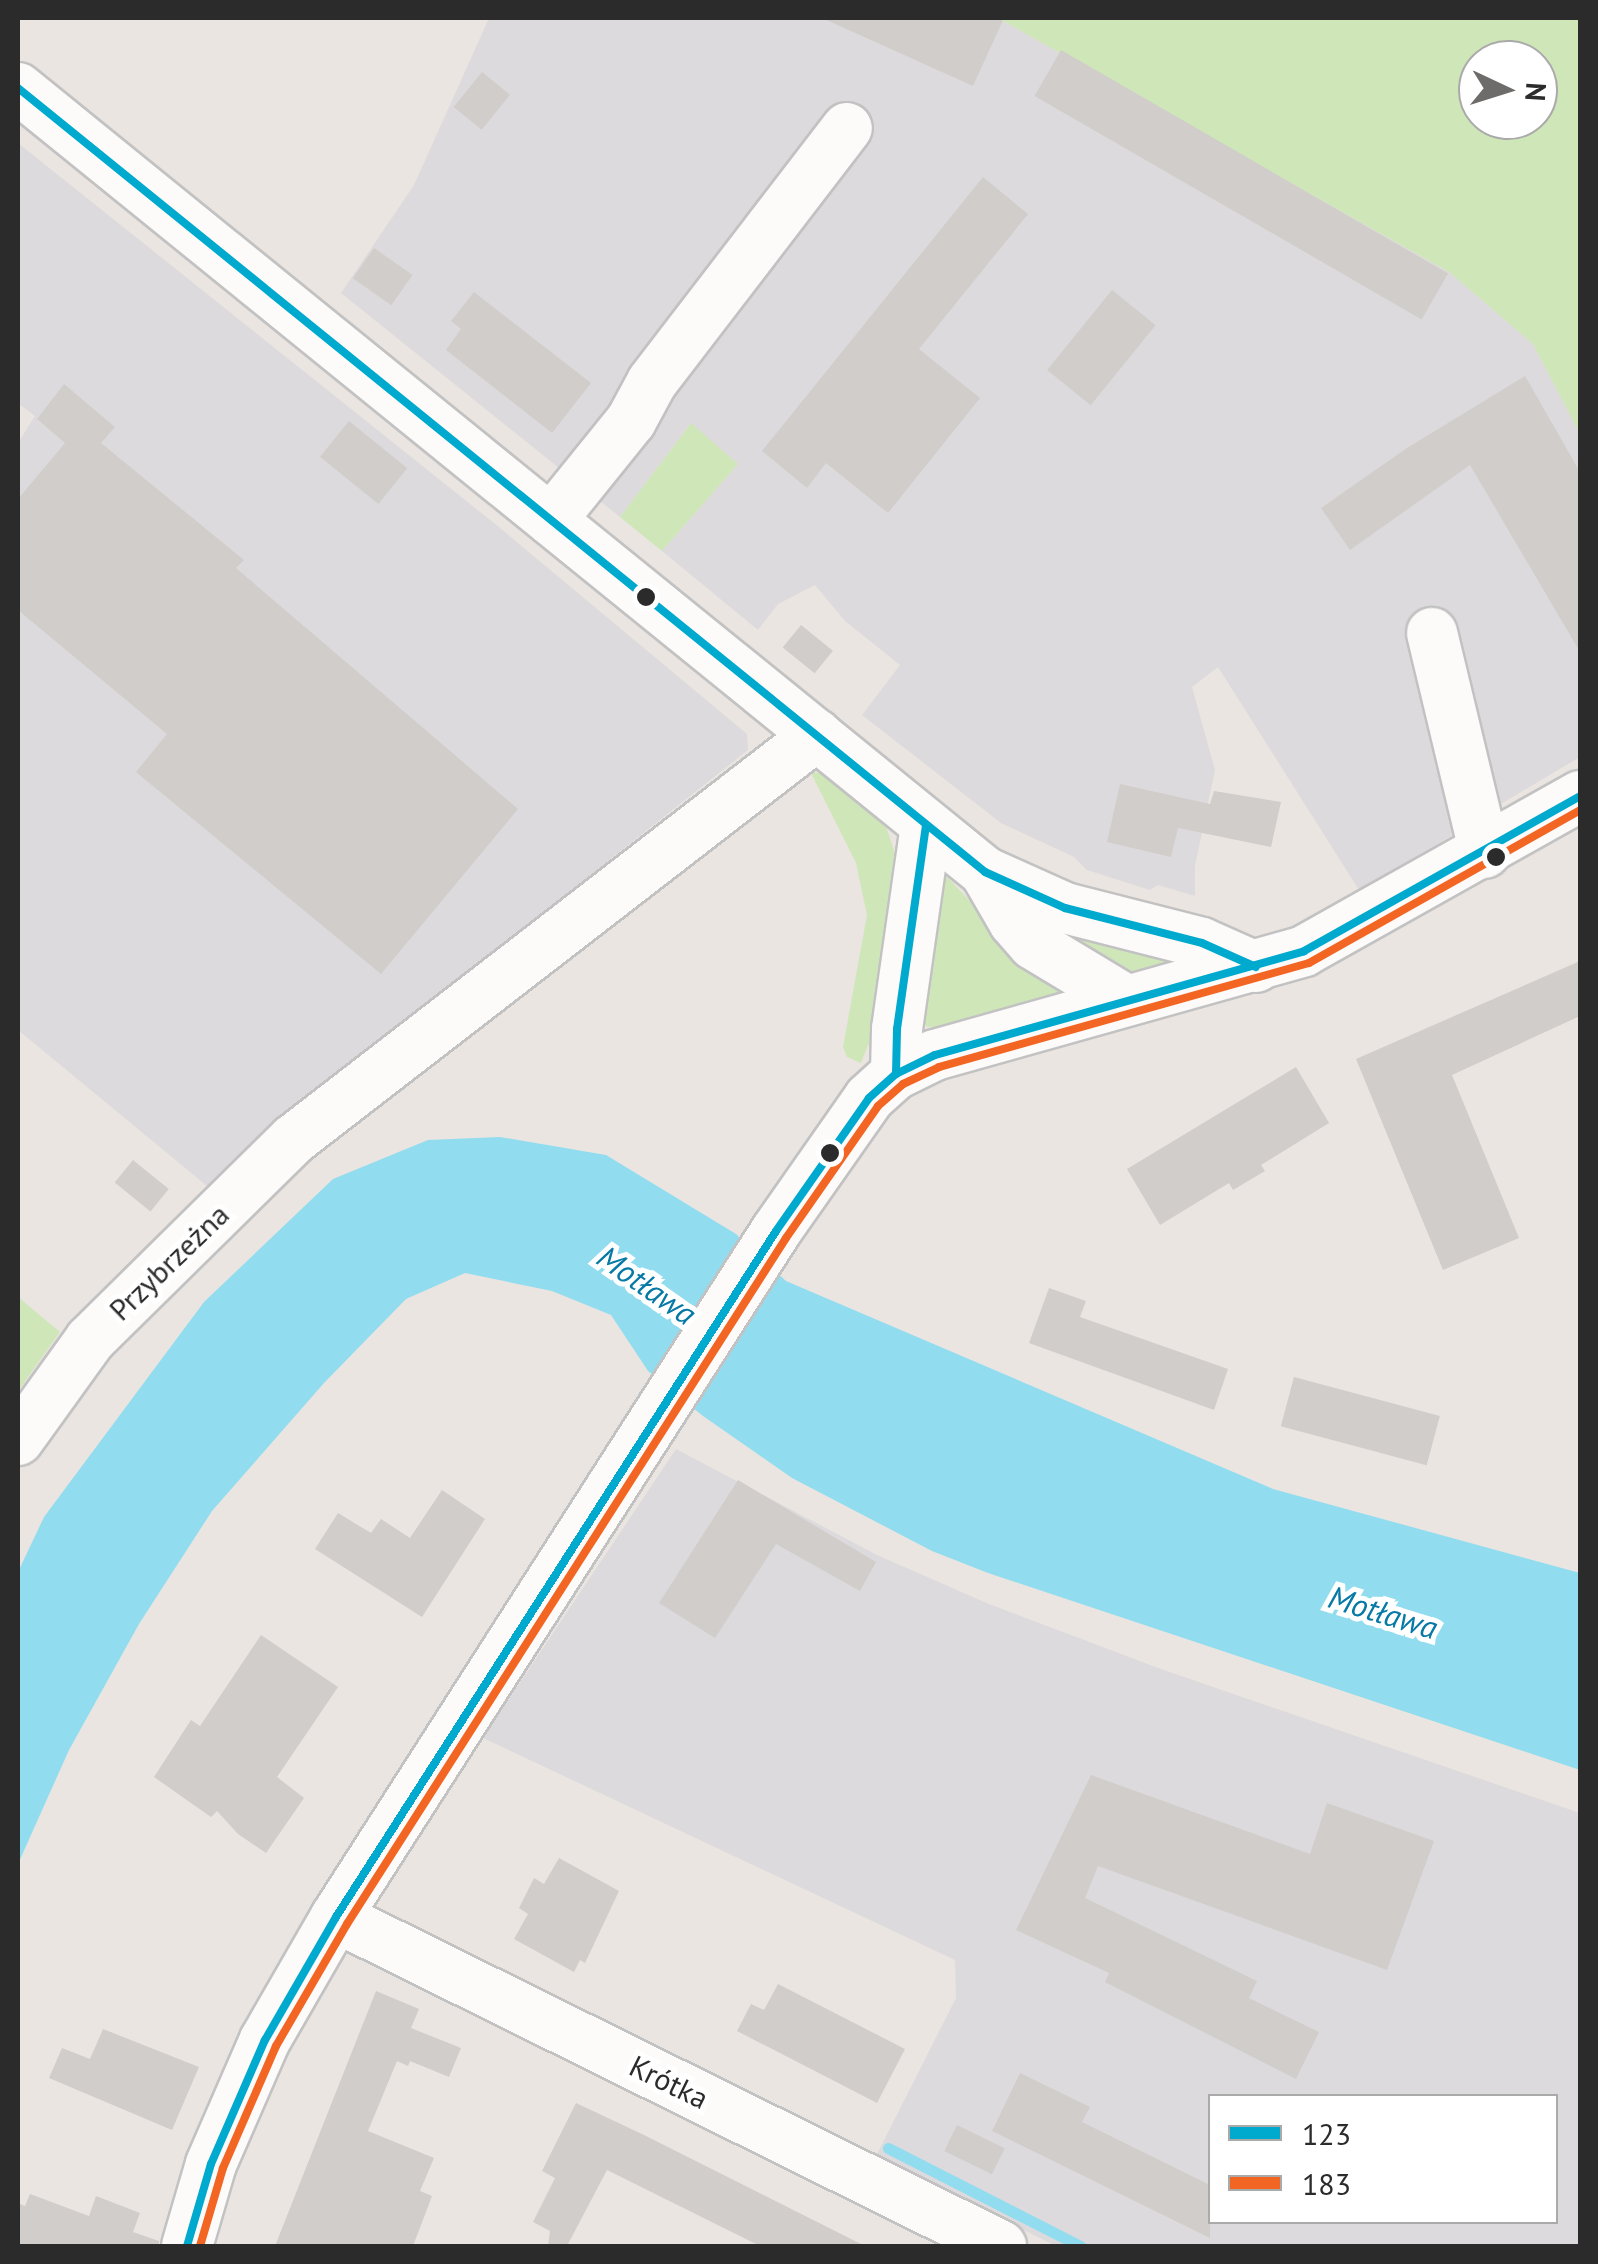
<!DOCTYPE html>
<html>
<head>
<meta charset="utf-8">
<style>
  body { margin:0 }
  #map { position:relative; width:1598px; height:2264px; overflow:hidden; background:#eae5e1; font-family:"PT Sans",sans-serif }
  div>[style] { position:absolute }
  .industrial>* { inset:0; background:#dddadd }
  .green>* { inset:0; background:#cee6b8 }
  .water>* { inset:0; background:#91ddef }
  .stream>* { height:11px; margin:-5.5px; padding:0 5.5px; transform-origin:5.5px; border-radius:5.5px; background:#91ddef }
  .building>* { inset:0; background:#d0cdca; transform-origin:0 0 }
  .roads { filter:drop-shadow(2px 0 #c3c2c3) drop-shadow(-2px 0 #c3c2c3) drop-shadow(0 2px #c3c2c3) drop-shadow(0 -2px #c3c2c3) }
  .minor>* { height:50px; margin:-25px; padding:0 25px; transform-origin:25px; border-radius:25px; background:#fcfbfa }
  .bus-1>* { height:8px; margin:-4px; padding:0 4px; transform-origin:4px; border-radius:4px; background:#00a9ce }
  .bus-2>* { height:8px; margin:-4px; padding:0 4px; transform-origin:4px; border-radius:4px; background:#f26522 }
  .dots>* { width:28px; height:28px; translate:-50% -50%; box-sizing:border-box; border:5px solid #fff; border-radius:50% }
  span { translate:-50% -50%; white-space:nowrap; text-align:center; line-height:1.15; -webkit-text-stroke:10px #fff; paint-order:stroke }
  .street-label { font-size:30px; color:#2b2b2b }
  .water-label { font-size:32px; color:#0679a5; font-style:italic }
  .frame { position:absolute; inset:0; border:20px solid #2b2b2b; pointer-events:none }
  .legend { position:absolute; left:1208px; top:2094px; width:350px; height:130px; box-sizing:border-box; background:#fff; border:2px solid #aaa; margin:0; padding:12px 18px; list-style:none; font-size:30px; color:#2b2b2b }
  .legend li { display:flex; align-items:center; gap:20px; height:50px }
  .legend b { width:50px; border:2px solid #aaa }
  .north { position:absolute; left:1458px; top:40px; width:100px; height:100px; box-sizing:border-box; background:#fff; border:2px solid #aaa; border-radius:50%; rotate:94deg; font-size:28px; font-weight:700; line-height:40px; text-align:center; color:#2b2b2b }
  .north::after { content:''; display:block; margin:auto; width:35px; height:45px; background:#6e6c6b; clip-path:polygon(50% 0,100% 100%,50% 72%,0 100%) }
</style>
</head>
<body>
<div id="map">
  <div class="industrial">
    <div style="clip-path:polygon(489px 18px,998px 18px,1449px 272px,1533px 344px,1580px 434px,1580px 757px,1499px 805px,1488px 805px,1455px 824px,1451px 836px,1359px 890px,1218px 667px,1192px 687px,1215px 770px,1195px 866px,1195px 896px,1158px 885px,1150px 890px,1087px 870px,1074px 857px,1001px 823px,862px 715px,900px 665px,845px 621px,815px 585px,778px 604px,758px 630px,662px 551px,738px 464px,690px 424px,620px 517px,341px 293px,414px 185px)"></div>
    <div style="clip-path:polygon(18px 143px,494px 523px,747px 734px,748px 750px,268px 1131px,207px 1186px,18px 1030px,18px 443px,35px 416px,18px 403px)"></div>
    <div style="clip-path:polygon(evenodd,676px 1449px,877px 1555px,989px 1604px,1161px 1669px,1580px 1813px,1580px 2246px,1056px 2246px,875px 2158px,956px 1998px,955px 1960px,483px 1738px,676px 1449px,1210px 2096px,1556px 2096px,1556px 2222px,1210px 2222px,1210px 2096px)"></div>
  </div>
  <div class="green">
    <div style="clip-path:polygon(evenodd,998px 18px,1580px 18px,1580px 434px,1533px 344px,1449px 272px,998px 18px,1478px 60px,1538px 60px,1538px 120px,1478px 120px,1478px 60px)"></div>
    <div style="clip-path:polygon(691px 423px,738px 464px,662px 551px,620px 517px)"></div>
    <div style="clip-path:polygon(810px 771px,830px 776px,883px 817px,901px 872px,883px 1007px,861px 1063px,847px 1057px,843px 1047px,867px 915px,856px 863px)"></div>
    <div style="clip-path:polygon(946px 876px,1016px 949px,1072px 991px,937px 1029px,926px 1026px,918px 1018px,937px 883px)"></div>
    <div style="clip-path:polygon(1036px 917px,1184px 957px,1139px 979px)"></div>
    <div style="clip-path:polygon(18px 1297px,60px 1332px,18px 1391px)"></div>
  </div>
  <div class="water">
    <div style="clip-path:polygon(500px 1137px,606px 1155px,736px 1234px,786px 1281px,1273px 1489px,1580px 1573px,1580px 1770px,988px 1573px,932px 1551px,792px 1478px,703px 1416px,648px 1371px,611px 1315px,552px 1291px,465px 1273px,406px 1299px,324px 1383px,212px 1511px,139px 1624px,69px 1750px,18px 1864px,18px 1572px,44px 1517px,204px 1302px,333px 1179px,428px 1140px)"></div>
  </div>
  <div class="stream">
    <div style="left:888px;top:2148px;width:216px;rotate:27deg"></div>
  </div>
  <div class="building">
    <div style="clip-path:polygon(822px 18px,1004px 18px,973px 86px)"></div>
    <div style="left:1061px;top:50px;width:447px;height:53px;rotate:30deg"></div>
    <div style="left:482px;top:72px;width:36px;height:45px;rotate:39deg"></div>
    <div style="clip-path:polygon(983px 177px,1028px 214px,919px 349px,980px 398px,888px 513px,826px 463px,807px 488px,762px 451px)"></div>
    <div style="left:374px;top:248px;width:47px;height:37px;rotate:35deg"></div>
    <div style="left:1112px;top:290px;width:56px;height:103px;rotate:39deg"></div>
    <div style="clip-path:polygon(474px 292px,591px 383px,552px 433px,446px 350px,461px 329px,451px 321px)"></div>
    <div style="clip-path:polygon(1525px 376px,1580px 472px,1580px 652px,1470px 465px,1350px 550px,1321px 508px,1407px 448px)"></div>
    <div style="clip-path:polygon(64px 384px,115px 427px,101px 443px,244px 560px,236px 568px,518px 809px,381px 974px,136px 772px,167px 734px,18px 610px,18px 499px,65px 443px,37px 419px)"></div>
    <div style="left:349px;top:421px;width:75px;height:46px;rotate:39deg"></div>
    <div style="left:801px;top:625px;width:41px;height:29px;rotate:39deg"></div>
    <div style="clip-path:polygon(1120px 784px,1210px 804px,1214px 791px,1281px 802px,1271px 847px,1178px 828px,1171px 857px,1107px 842px)"></div>
    <div style="clip-path:polygon(1580px 961px,1580px 1016px,1452px 1075px,1519px 1238px,1443px 1270px,1356px 1059px)"></div>
    <div style="clip-path:polygon(1296px 1067px,1329px 1123px,1261px 1165px,1265px 1171px,1233px 1190px,1229px 1183px,1160px 1225px,1127px 1169px)"></div>
    <div style="left:133px;top:1160px;width:46px;height:29px;rotate:39deg"></div>
    <div style="clip-path:polygon(1049px 1288px,1086px 1301px,1080px 1317px,1228px 1369px,1214px 1410px,1029px 1343px)"></div>
    <div style="left:1294px;top:1377px;width:151px;height:51px;rotate:15deg"></div>
    <div style="clip-path:polygon(738px 1480px,876px 1562px,860px 1591px,776px 1544px,715px 1638px,659px 1603px)"></div>
    <div style="clip-path:polygon(442px 1490px,485px 1519px,422px 1617px,315px 1549px,338px 1513px,371px 1533px,381px 1519px,410px 1538px)"></div>
    <div style="clip-path:polygon(261px 1635px,338px 1687px,277px 1777px,304px 1798px,266px 1853px,238px 1834px,217px 1811px,211px 1817px,154px 1777px,191px 1720px,200px 1726px)"></div>
    <div style="clip-path:polygon(1091px 1775px,1310px 1854px,1327px 1803px,1434px 1841px,1387px 1970px,1098px 1866px,1085px 1898px,1257px 1981px,1249px 1998px,1319px 2032px,1296px 2079px,1105px 1982px,1109px 1973px,1016px 1930px)"></div>
    <div style="clip-path:polygon(559px 1858px,619px 1891px,585px 1963px,580px 1960px,574px 1972px,514px 1939px,528px 1914px,519px 1908px,534px 1878px,544px 1884px)"></div>
    <div style="clip-path:polygon(778px 1984px,905px 2049px,877px 2103px,737px 2031px,751px 2004px,764px 2010px)"></div>
    <div style="clip-path:polygon(376px 1991px,419px 2009px,411px 2028px,461px 2048px,449px 2077px,410px 2061px,408px 2066px,397px 2061px,368px 2131px,434px 2158px,420px 2191px,432px 2196px,413px 2246px,275px 2246px)"></div>
    <div style="clip-path:polygon(103px 2029px,199px 2067px,172px 2130px,49px 2078px,62px 2048px,90px 2059px)"></div>
    <div style="clip-path:polygon(1020px 2073px,1090px 2107px,1082px 2122px,1210px 2185px,1210px 2238px,992px 2131px)"></div>
    <div style="clip-path:polygon(576px 2103px,644px 2135px,865px 2246px,760px 2246px,607px 2170px,567px 2246px,548px 2246px,550px 2231px,533px 2222px,555px 2178px,542px 2171px)"></div>
    <div style="left:957px;top:2125px;width:53px;height:29px;rotate:26deg"></div>
    <div style="clip-path:polygon(30px 2194px,89px 2216px,96px 2196px,140px 2213px,133px 2232px,159px 2241px,159px 2246px,18px 2246px,18px 2203px,25px 2206px)"></div>
  </div>
  <div class="roads">
    <div class="minor">
      <div style="left:18px;top:88px;width:1245px;rotate:39.03deg"></div>
      <div style="left:985px;top:872px;width:88px;rotate:24.2deg"></div>
      <div style="left:1065px;top:908px;width:141px;rotate:14.3deg"></div>
      <div style="left:1202px;top:943px;width:59px;rotate:24deg"></div>
      <div style="left:551px;top:520px;width:127px;rotate:-51.1deg"></div>
      <div style="left:631px;top:421px;width:44px;rotate:-61.7deg"></div>
      <div style="left:652px;top:382px;width:320px;rotate:-52.5deg"></div>
      <div style="left:1432px;top:633px;width:226px;rotate:76.5deg"></div>
      <div style="left:985px;top:872px;width:58px;rotate:59.9deg"></div>
      <div style="left:1014px;top:922px;width:29px;rotate:49deg"></div>
      <div style="left:1033px;top:944px;width:106px;rotate:31.1deg"></div>
      <div style="left:896px;top:1074px;width:45px;rotate:-88.7deg"></div>
      <div style="left:897px;top:1029px;width:206px;rotate:-81.9deg"></div>
      <div style="left:18px;top:1440px;width:123px;rotate:-54.2deg"></div>
      <div style="left:90px;top:1340px;width:286px;rotate:-44.6deg"></div>
      <div style="left:294px;top:1139px;width:661px;rotate:-37.68deg"></div>
      <div style="left:336px;top:1917px;width:742px;rotate:26.32deg"></div>
      <div style="left:187px;top:2246px;width:85px;rotate:-73.7deg"></div>
      <div style="left:211px;top:2164px;width:135px;rotate:-66.5deg"></div>
      <div style="left:265px;top:2040px;width:142px;rotate:-60deg"></div>
      <div style="left:336px;top:1917px;width:815px;rotate:-57.32deg"></div>
      <div style="left:776px;top:1231px;width:162px;rotate:-55deg"></div>
      <div style="left:869px;top:1098px;width:36px;rotate:-42deg"></div>
      <div style="left:896px;top:1074px;width:43px;rotate:-26deg"></div>
      <div style="left:935px;top:1055px;width:383px;rotate:-15.7deg"></div>
      <div style="left:1304px;top:951px;width:317px;rotate:-29.3deg"></div>
    </div>
  </div>
  <div class="bus-1">
    <div style="left:18px;top:88px;width:1245px;rotate:39.03deg"></div>
    <div style="left:985px;top:872px;width:88px;rotate:24.2deg"></div>
    <div style="left:1065px;top:908px;width:141px;rotate:14.3deg"></div>
    <div style="left:1202px;top:943px;width:59px;rotate:24deg"></div>
    <div style="left:896px;top:1074px;width:45px;rotate:-88.7deg"></div>
    <div style="left:897px;top:1029px;width:206px;rotate:-81.9deg"></div>
    <div style="left:187px;top:2246px;width:85px;rotate:-73.7deg"></div>
    <div style="left:211px;top:2164px;width:135px;rotate:-66.5deg"></div>
    <div style="left:265px;top:2040px;width:142px;rotate:-60deg"></div>
    <div style="left:336px;top:1917px;width:815px;rotate:-57.32deg"></div>
    <div style="left:776px;top:1231px;width:162px;rotate:-55deg"></div>
    <div style="left:869px;top:1098px;width:36px;rotate:-42deg"></div>
    <div style="left:896px;top:1074px;width:43px;rotate:-26deg"></div>
    <div style="left:935px;top:1055px;width:383px;rotate:-15.7deg"></div>
    <div style="left:1304px;top:951px;width:317px;rotate:-29.3deg"></div>
  </div>
  <div class="bus-2">
    <div style="left:200px;top:2246px;width:81px;rotate:-73.6deg"></div>
    <div style="left:223px;top:2168px;width:133px;rotate:-66.5deg"></div>
    <div style="left:276px;top:2046px;width:141px;rotate:-59.8deg"></div>
    <div style="left:347px;top:1924px;width:814px;rotate:-57.38deg"></div>
    <div style="left:786px;top:1238px;width:161px;rotate:-55.1deg"></div>
    <div style="left:878px;top:1106px;width:33px;rotate:-41deg"></div>
    <div style="left:903px;top:1084px;width:40px;rotate:-25deg"></div>
    <div style="left:939px;top:1067px;width:384px;rotate:-15.7deg"></div>
    <div style="left:1309px;top:963px;width:311px;rotate:-29.4deg"></div>
  </div>
  <div class="dots">
    <div style="left:646px;top:597px;background:#2b2b2b"></div>
    <div style="left:1496px;top:857px;background:#2b2b2b"></div>
    <div style="left:830px;top:1153px;background:#2b2b2b"></div>
  </div>
  <div class="street-label">
    <span style="left:169px;top:1262px;rotate:-44deg">Przybrzeżna</span>
    <span style="left:669px;top:2082px;rotate:26deg">Krótka</span>
  </div>
  <div class="water-label">
    <span style="left:647px;top:1285px;rotate:35deg">Motława</span>
    <span style="left:1383px;top:1612px;rotate:17deg">Motława</span>
  </div>
  <div class="frame"></div>
  <ul class="legend">
  <li><b style="height:12px;background:#00a9ce"></b>123</li>
  <li><b style="height:12px;background:#f26522"></b>183</li>
  </ul>
  <div class="north">N</div>
</div>
</body>
</html>
